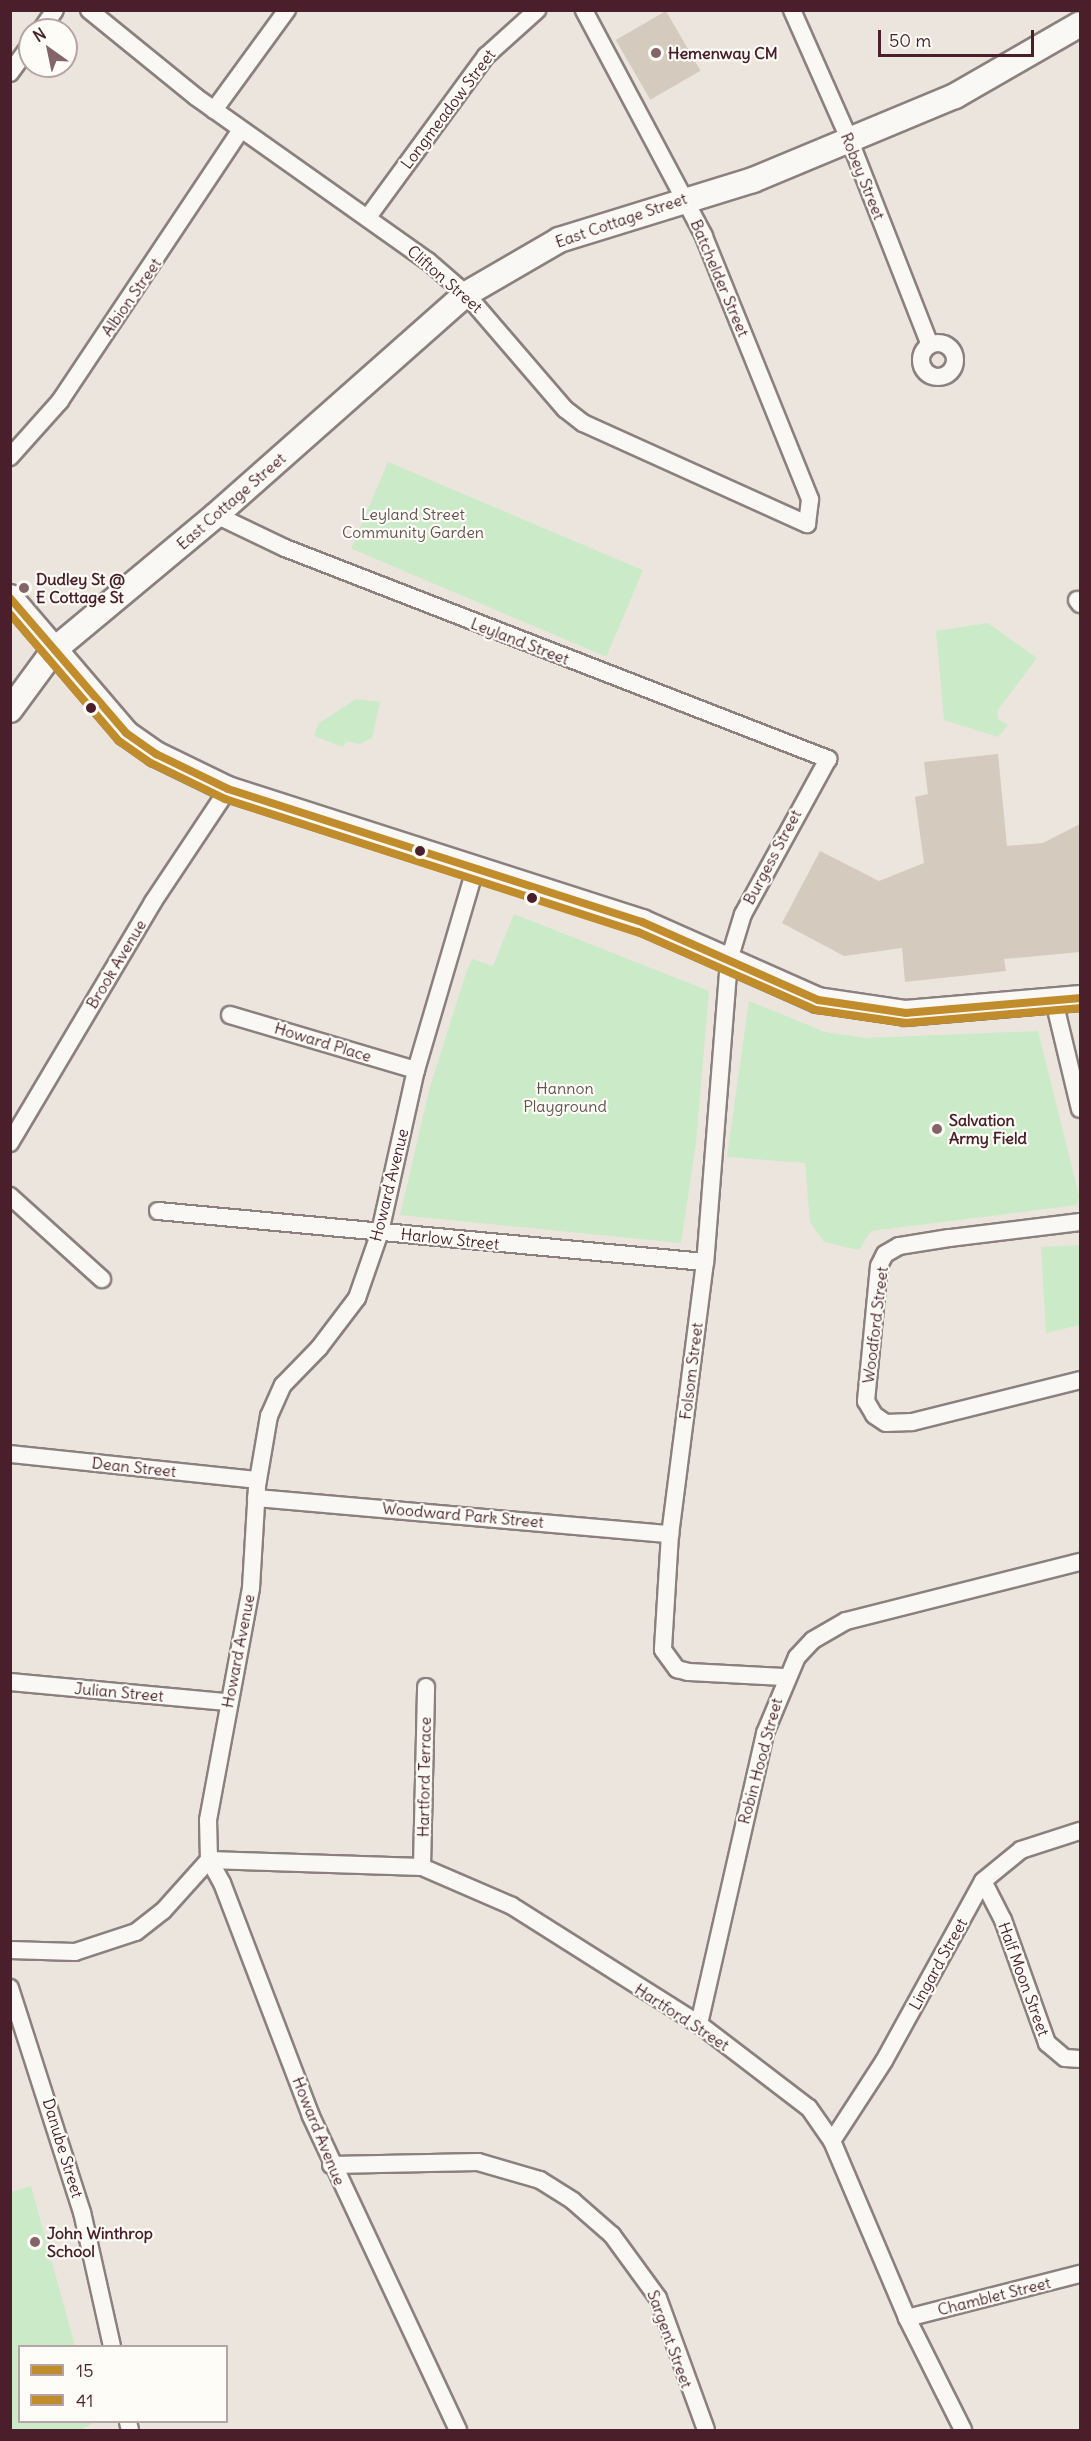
<!DOCTYPE html>
<html>
<head>
<meta charset="utf-8">
<style>
  body { margin:0 }
  #map { position:relative; width:1091px; height:2441px; overflow:hidden; background:#ece5dd; font-family:Delius,sans-serif }
  div>[style] { position:absolute }
  .green>* { inset:0; background:#caeac8; transform-origin:0 0 }
  .building>* { inset:0; background:#d4cabe; transform-origin:0 0 }
  .roads { filter:drop-shadow(2px 0 #8b807e) drop-shadow(-2px 0 #8b807e) drop-shadow(0 2px #8b807e) drop-shadow(0 -2px #8b807e) }
  .street>* { height:16px; margin:-8px; padding:0 8px; transform-origin:8px; border-radius:8px; background:#f9f8f5 }
  .street>.ring { margin:-8px; padding:0; box-sizing:content-box; background:none; border:16px solid #f9f8f5; border-radius:50% }
  .secondary>* { height:24px; margin:-12px; padding:0 12px; transform-origin:12px; border-radius:12px; background:#f9f8f5 }
  .bus-1>* { height:8px; margin:-4px; padding:0 4px; transform-origin:4px; border-radius:4px; background:#c08c2c }
  .bus-2>* { height:8px; margin:-4px; padding:0 4px; transform-origin:4px; border-radius:4px; background:#c08c2c }
  .dots>* { width:16px; height:16px; translate:-50% -50%; box-sizing:border-box; border:3px solid #fdfcf7; border-radius:50% }
  span { translate:-50% -50%; white-space:nowrap; text-align:center; line-height:1.15; -webkit-text-stroke:4.5px #fdfcf7; paint-order:stroke }
  .poi-label { font-size:16px; color:#4a1f2b; font-weight:700 }
  .left { translate:0 -50%; text-align:left }
  .street-label { font-size:16px; color:#4a1f2b }
  .park-label { font-size:16px; color:#63534e }
  .frame { position:absolute; inset:0; border:12px solid #4a1f2b; pointer-events:none }
  .legend { position:absolute; left:18px; top:2345px; width:210px; height:78px; box-sizing:border-box; background:#fdfcf7; border:2px solid #b5a4a5; margin:0; padding:8px 10px; list-style:none; font-size:18px; color:#4a1f2b }
  .legend li { display:flex; align-items:center; gap:12px; height:30px }
  .legend b { width:30px; border:2px solid #b5a4a5 }
  .north { position:absolute; left:18px; top:18px; width:60px; height:60px; box-sizing:border-box; background:#fdfcf7; border:2px solid #b5a4a5; border-radius:50%; rotate:327deg; font-size:16px; font-weight:700; line-height:24px; text-align:center; color:#4a1f2b }
  .north::after { content:''; display:block; margin:auto; width:21px; height:27px; background:#836469; clip-path:polygon(50% 0,100% 100%,50% 72%,0 100%) }
  .scale { position:absolute; left:878px; top:30px; width:156px; height:27px; box-sizing:border-box; border:3px solid #4a1f2b; border-top:0; padding-left:8px; font-size:18px; line-height:21px; white-space:nowrap; color:#4a1f2b; -webkit-text-stroke:4px #fdfcf7; paint-order:stroke }
</style>
</head>
<body>
<div id="map">
  <div class="green">
    <div style="left:388px;top:462px;width:277px;height:94px;rotate:23deg"></div>
    <div style="clip-path:polygon(988px 623px,1037px 658px,997px 711px,998px 719px,1008px 725px,998px 737px,944px 720px,936px 631px)"></div>
    <div style="clip-path:polygon(356px 699px,380px 702px,372px 738px,360px 744px,346px 741px,343px 747px,314px 736px,318px 724px)"></div>
    <div style="clip-path:polygon(514px 914px,709px 991px,696px 1143px,681px 1243px,400px 1215px,430px 1087px,466px 973px,472px 959px,493px 966px)"></div>
    <div style="clip-path:polygon(749px 1001px,825px 1032px,865px 1038px,1038px 1031px,1079px 1196px,1077px 1205px,871px 1231px,859px 1250px,824px 1242px,810px 1222px,805px 1163px,727px 1157px)"></div>
    <div style="clip-path:polygon(1080px 1245px,1080px 1325px,1046px 1333px,1041px 1247px)"></div>
    <div style="clip-path:polygon(31px 2186px,75px 2346px,20px 2346px,20px 2422px,95px 2422px,80px 2430px,11px 2430px,11px 2192px)"></div>
  </div>
  <div class="building">
    <div style="left:666px;top:11px;width:69px;height:58px;rotate:60deg"></div>
    <div style="clip-path:polygon(998px 754px,1007px 846px,1043px 843px,1080px 824px,1080px 952px,1004px 959px,1006px 971px,905px 982px,902px 948px,844px 956px,782px 923px,820px 851px,879px 881px,924px 863px,915px 797px,928px 794px,924px 762px)"></div>
  </div>
  <div class="roads">
    <div class="street">
      <div style="left:89px;top:10px;width:138px;rotate:39.1deg"></div>
      <div style="left:196px;top:97px;width:284px;rotate:35.3deg"></div>
      <div style="left:428px;top:261px;width:50px;rotate:41deg"></div>
      <div style="left:466px;top:294px;width:152px;rotate:49.3deg"></div>
      <div style="left:565px;top:409px;width:23px;rotate:38deg"></div>
      <div style="left:583px;top:423px;width:246px;rotate:24.3deg"></div>
      <div style="left:807px;top:524px;width:25px;rotate:-83deg"></div>
      <div style="left:810px;top:499px;width:284px;rotate:-112deg"></div>
      <div style="left:704px;top:236px;width:256px;rotate:-118deg"></div>
      <div style="left:792px;top:10px;width:143px;rotate:66.1deg"></div>
      <div style="left:850px;top:141px;width:217px;rotate:68.6deg"></div>
      <div style="left:41px;top:30px;width:24px;rotate:-55deg"></div>
      <div style="left:10px;top:73px;width:34px;rotate:-54deg"></div>
      <div style="left:214px;top:110px;width:124px;rotate:-53.9deg"></div>
      <div style="left:368px;top:217px;width:200px;rotate:-53.8deg"></div>
      <div style="left:486px;top:56px;width:69px;rotate:-42deg"></div>
      <div class="ring" style="left:921px;top:343px;width:18px;height:18px"></div>
      <div style="left:10px;top:457px;width:75px;rotate:-48.2deg"></div>
      <div style="left:60px;top:401px;width:326px;rotate:-56.3deg"></div>
      <div style="left:216px;top:515px;width:76px;rotate:25.6deg"></div>
      <div style="left:285px;top:548px;width:583px;rotate:21.24deg"></div>
      <div style="left:828px;top:759px;width:177px;rotate:118.7deg"></div>
      <div style="left:743px;top:914px;width:48px;rotate:106.9deg"></div>
      <div style="left:729px;top:960px;width:303px;rotate:94.5deg"></div>
      <div style="left:705px;top:1262px;width:274px;rotate:97.3deg"></div>
      <div style="left:670px;top:1534px;width:116px;rotate:93.5deg"></div>
      <div style="left:663px;top:1650px;width:24px;rotate:54deg"></div>
      <div style="left:677px;top:1669px;width:11px;rotate:15deg"></div>
      <div style="left:688px;top:1672px;width:97px;rotate:3deg"></div>
      <div style="left:1077px;top:600px;width:5px;rotate:53deg"></div>
      <div style="left:1054px;top:1001px;width:111px;rotate:76.5deg"></div>
      <div style="left:230px;top:1015px;width:194px;rotate:16.5deg"></div>
      <div style="left:10px;top:1143px;width:280px;rotate:-59.3deg"></div>
      <div style="left:153px;top:902px;width:136px;rotate:-56.4deg"></div>
      <div style="left:10px;top:1196px;width:124px;rotate:42.1deg"></div>
      <div style="left:158px;top:1211px;width:549px;rotate:5.33deg"></div>
      <div style="left:1080px;top:1222px;width:132px;rotate:173deg"></div>
      <div style="left:949px;top:1238px;width:51px;rotate:170.9deg"></div>
      <div style="left:899px;top:1246px;width:16px;rotate:150deg"></div>
      <div style="left:885px;top:1254px;width:13px;rotate:117deg"></div>
      <div style="left:879px;top:1266px;width:136px;rotate:95.5deg"></div>
      <div style="left:866px;top:1401px;width:16px;rotate:60deg"></div>
      <div style="left:874px;top:1415px;width:14px;rotate:34deg"></div>
      <div style="left:886px;top:1423px;width:26px;rotate:-2deg"></div>
      <div style="left:912px;top:1422px;width:173px;rotate:-14deg"></div>
      <div style="left:10px;top:1454px;width:249px;rotate:6deg"></div>
      <div style="left:256px;top:1498px;width:416px;rotate:5deg"></div>
      <div style="left:10px;top:1682px;width:218px;rotate:5.3deg"></div>
      <div style="left:422px;top:1867px;width:180px;rotate:-88.7deg"></div>
      <div style="left:983px;top:1881px;width:44px;rotate:62.9deg"></div>
      <div style="left:1003px;top:1920px;width:131px;rotate:70.3deg"></div>
      <div style="left:1047px;top:2043px;width:23px;rotate:40deg"></div>
      <div style="left:1065px;top:2058px;width:15px;rotate:4deg"></div>
      <div style="left:10px;top:1950px;width:65px;rotate:1.8deg"></div>
      <div style="left:75px;top:1952px;width:64px;rotate:-18.2deg"></div>
      <div style="left:136px;top:1932px;width:34px;rotate:-38deg"></div>
      <div style="left:163px;top:1911px;width:69px;rotate:-48deg"></div>
      <div style="left:209px;top:1860px;width:213px;rotate:1.9deg"></div>
      <div style="left:422px;top:1867px;width:98px;rotate:23.4deg"></div>
      <div style="left:512px;top:1906px;width:221px;rotate:32.3deg"></div>
      <div style="left:699px;top:2024px;width:138px;rotate:37.4deg"></div>
      <div style="left:809px;top:2108px;width:40px;rotate:55.1deg"></div>
      <div style="left:832px;top:2141px;width:192px;rotate:67deg"></div>
      <div style="left:907px;top:2318px;width:125px;rotate:63.4deg"></div>
      <div style="left:10px;top:1988px;width:235px;rotate:72.2deg"></div>
      <div style="left:82px;top:2212px;width:137px;rotate:77.4deg"></div>
      <div style="left:699px;top:2024px;width:298px;rotate:-77.2deg"></div>
      <div style="left:765px;top:1733px;width:82px;rotate:-67.2deg"></div>
      <div style="left:797px;top:1657px;width:23px;rotate:-47deg"></div>
      <div style="left:813px;top:1640px;width:38px;rotate:-30deg"></div>
      <div style="left:846px;top:1621px;width:241px;rotate:-14.2deg"></div>
      <div style="left:832px;top:2141px;width:95px;rotate:-57deg"></div>
      <div style="left:884px;top:2061px;width:205px;rotate:-61.2deg"></div>
      <div style="left:983px;top:1881px;width:49px;rotate:-39.2deg"></div>
      <div style="left:1021px;top:1850px;width:62px;rotate:-17.9deg"></div>
      <div style="left:331px;top:2165px;width:147px;rotate:-1.2deg"></div>
      <div style="left:478px;top:2162px;width:65px;rotate:16.2deg"></div>
      <div style="left:540px;top:2180px;width:39px;rotate:32deg"></div>
      <div style="left:573px;top:2201px;width:52px;rotate:41.1deg"></div>
      <div style="left:612px;top:2235px;width:78px;rotate:53.9deg"></div>
      <div style="left:658px;top:2298px;width:140px;rotate:70deg"></div>
      <div style="left:907px;top:2318px;width:179px;rotate:-14.3deg"></div>
      <div style="left:128px;top:2422px;width:8px;rotate:76deg"></div>
      <div style="left:458px;top:2430px;width:347px;rotate:-115.1deg"></div>
      <div style="left:311px;top:2116px;width:249px;rotate:-110.9deg"></div>
      <div style="left:222px;top:1883px;width:26px;rotate:-119deg"></div>
      <div style="left:209px;top:1860px;width:40px;rotate:-91.4deg"></div>
      <div style="left:208px;top:1820px;width:236px;rotate:-79.5deg"></div>
      <div style="left:251px;top:1588px;width:102px;rotate:-86.6deg"></div>
      <div style="left:257px;top:1486px;width:71px;rotate:-80.3deg"></div>
      <div style="left:269px;top:1416px;width:34px;rotate:-66deg"></div>
      <div style="left:283px;top:1385px;width:52px;rotate:-45.8deg"></div>
      <div style="left:319px;top:1348px;width:63px;rotate:-52.8deg"></div>
      <div style="left:357px;top:1298px;width:70px;rotate:-70.8deg"></div>
      <div style="left:380px;top:1232px;width:166px;rotate:-77.5deg"></div>
      <div style="left:416px;top:1070px;width:213px;rotate:-73.6deg"></div>
    </div>
    <div class="secondary">
      <div style="left:10px;top:597px;width:179px;rotate:49.5deg"></div>
      <div style="left:126px;top:733px;width:37px;rotate:35deg"></div>
      <div style="left:156px;top:754px;width:80px;rotate:25.9deg"></div>
      <div style="left:228px;top:789px;width:435px;rotate:17.8deg"></div>
      <div style="left:642px;top:922px;width:193px;rotate:23.9deg"></div>
      <div style="left:818px;top:1000px;width:89px;rotate:8.4deg"></div>
      <div style="left:906px;top:1013px;width:175px;rotate:-4.9deg"></div>
      <div style="left:10px;top:710px;width:74px;rotate:-53.7deg"></div>
      <div style="left:54px;top:650px;width:211px;rotate:-39.8deg"></div>
      <div style="left:216px;top:515px;width:334px;rotate:-41.5deg"></div>
      <div style="left:466px;top:294px;width:108px;rotate:-30.1deg"></div>
      <div style="left:559px;top:240px;width:203px;rotate:-17.2deg"></div>
      <div style="left:753px;top:180px;width:219px;rotate:-22.6deg"></div>
      <div style="left:955px;top:96px;width:144px;rotate:-29.9deg"></div>
    </div>
  </div>
  <div class="bus-1">
    <div style="left:10px;top:598px;width:178px;rotate:49.3deg"></div>
    <div style="left:126px;top:733px;width:37px;rotate:35deg"></div>
    <div style="left:156px;top:754px;width:80px;rotate:25.9deg"></div>
    <div style="left:228px;top:789px;width:435px;rotate:17.8deg"></div>
    <div style="left:642px;top:922px;width:193px;rotate:23.9deg"></div>
    <div style="left:818px;top:1000px;width:89px;rotate:8.4deg"></div>
    <div style="left:906px;top:1013px;width:175px;rotate:-4.9deg"></div>
  </div>
  <div class="bus-2">
    <div style="left:10px;top:614px;width:167px;rotate:49.4deg"></div>
    <div style="left:119px;top:741px;width:39px;rotate:35deg"></div>
    <div style="left:151px;top:763px;width:82px;rotate:25.9deg"></div>
    <div style="left:225px;top:799px;width:434px;rotate:17.9deg"></div>
    <div style="left:638px;top:932px;width:194px;rotate:23.7deg"></div>
    <div style="left:816px;top:1010px;width:91px;rotate:8.2deg"></div>
    <div style="left:906px;top:1023px;width:175px;rotate:-4.9deg"></div>
  </div>
  <div class="dots">
    <div style="left:656px;top:53px;background:#836469"></div>
    <div style="left:24px;top:588px;background:#836469"></div>
    <div style="left:91px;top:708px;background:#4a1f2b"></div>
    <div style="left:420px;top:851px;background:#4a1f2b"></div>
    <div style="left:532px;top:898px;background:#4a1f2b"></div>
    <div style="left:937px;top:1129px;background:#836469"></div>
    <div style="left:35px;top:2242px;background:#836469"></div>
  </div>
  <div class="poi-label">
    <span class="left" style="left:668px;top:53px">Hemenway CM</span>
    <span class="left" style="left:36px;top:588px">Dudley St @<br>E Cottage St</span>
    <span class="left" style="left:949px;top:1129px">Salvation<br>Army Field</span>
    <span class="left" style="left:47px;top:2242px">John Winthrop<br>School</span>
  </div>
  <div class="street-label">
    <span style="left:448px;top:109px;rotate:-53deg">Longmeadow Street</span>
    <span style="left:863px;top:176px;rotate:68deg">Robey Street</span>
    <span style="left:621px;top:220px;rotate:-19deg">East Cottage Street</span>
    <span style="left:720px;top:278px;rotate:67deg">Batchelder Street</span>
    <span style="left:445px;top:279px;rotate:41deg">Clifton Street</span>
    <span style="left:131px;top:297px;rotate:-55deg">Albion Street</span>
    <span style="left:231px;top:501px;rotate:-41deg">East Cottage Street</span>
    <span style="left:520px;top:641px;rotate:21deg">Leyland Street</span>
    <span style="left:772px;top:857px;rotate:-62deg">Burgess Street</span>
    <span style="left:116px;top:964px;rotate:-59deg">Brook Avenue</span>
    <span style="left:323px;top:1042px;rotate:17deg">Howard Place</span>
    <span style="left:389px;top:1185px;rotate:-76deg">Howard Avenue</span>
    <span style="left:450px;top:1239px;rotate:6deg">Harlow Street</span>
    <span style="left:875px;top:1325px;rotate:-83deg">Woodford Street</span>
    <span style="left:691px;top:1371px;rotate:-83deg">Folsom Street</span>
    <span style="left:134px;top:1467px;rotate:6deg">Dean Street</span>
    <span style="left:463px;top:1515px;rotate:5deg">Woodward Park Street</span>
    <span style="left:238px;top:1651px;rotate:-79deg">Howard Avenue</span>
    <span style="left:119px;top:1692px;rotate:5deg">Julian Street</span>
    <span style="left:760px;top:1761px;rotate:-75deg">Robin Hood Street</span>
    <span style="left:424px;top:1777px;rotate:-89deg">Hartford Terrace</span>
    <span style="left:938px;top:1964px;rotate:-61deg">Lingard Street</span>
    <span style="left:1024px;top:1979px;rotate:70deg">Half Moon Street</span>
    <span style="left:682px;top:2017px;rotate:33deg">Hartford Street</span>
    <span style="left:319px;top:2131px;rotate:68deg">Howard Avenue</span>
    <span style="left:63px;top:2148px;rotate:73deg">Danube Street</span>
    <span style="left:994px;top:2296px;rotate:-14deg">Chamblet Street</span>
    <span style="left:670px;top:2339px;rotate:70deg">Sargent Street</span>
  </div>
  <div class="park-label">
    <span style="left:413px;top:523px">Leyland Street<br>Community Garden</span>
    <span style="left:565px;top:1097px">Hannon<br>Playground</span>
  </div>
  <div class="frame"></div>
  <ul class="legend">
  <li><b style="height:8px;background:#c08c2c"></b>15</li>
  <li><b style="height:8px;background:#c08c2c"></b>41</li>
  </ul>
  <div class="north">N</div>
  <div class="scale">50 m</div>
</div>
</body>
</html>
